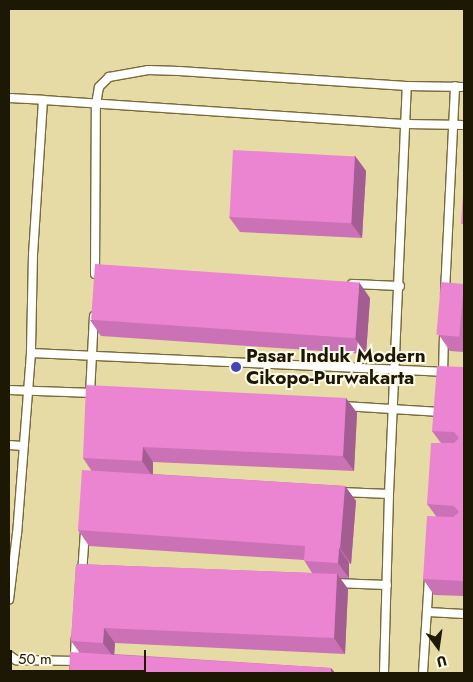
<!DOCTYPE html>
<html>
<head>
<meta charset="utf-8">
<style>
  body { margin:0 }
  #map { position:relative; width:473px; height:682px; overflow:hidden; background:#e6daa5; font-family:Jost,sans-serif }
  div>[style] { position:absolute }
  .roads { filter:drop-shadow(1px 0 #766b39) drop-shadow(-1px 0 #766b39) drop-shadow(0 1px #766b39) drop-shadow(0 -1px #766b39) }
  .lane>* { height:8px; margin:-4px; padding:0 4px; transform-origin:4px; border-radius:4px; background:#fff }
  .wall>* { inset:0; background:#ca72b5 }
  .shaded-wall>* { inset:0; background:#a45d93 }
  .building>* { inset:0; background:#eb85d2; transform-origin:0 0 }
  .dots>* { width:14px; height:14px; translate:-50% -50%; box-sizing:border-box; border:2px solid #fefbeb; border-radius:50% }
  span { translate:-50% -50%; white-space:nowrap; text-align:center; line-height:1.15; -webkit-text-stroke:4px #fefbeb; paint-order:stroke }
  .poi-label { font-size:19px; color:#1c1804; font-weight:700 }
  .left { translate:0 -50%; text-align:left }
  .frame { position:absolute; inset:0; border:10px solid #1c1804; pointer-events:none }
  .north { position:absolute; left:413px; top:622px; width:50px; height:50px; -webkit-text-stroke:4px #fefbeb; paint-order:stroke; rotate:166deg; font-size:14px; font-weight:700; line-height:20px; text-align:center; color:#1c1804 }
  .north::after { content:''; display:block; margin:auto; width:18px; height:22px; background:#1c1804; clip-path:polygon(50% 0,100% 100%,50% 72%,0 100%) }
  .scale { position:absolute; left:10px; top:650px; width:136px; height:22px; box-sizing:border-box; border:2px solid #1c1804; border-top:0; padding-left:6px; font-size:15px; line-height:18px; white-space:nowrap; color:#1c1804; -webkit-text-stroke:4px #fefbeb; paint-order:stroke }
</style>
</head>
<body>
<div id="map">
  <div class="roads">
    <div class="lane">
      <div style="left:9px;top:98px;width:34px;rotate:3deg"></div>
      <div style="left:43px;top:100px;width:154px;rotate:93.7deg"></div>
      <div style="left:33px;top:254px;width:99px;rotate:91.2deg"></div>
      <div style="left:31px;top:353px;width:181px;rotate:94.4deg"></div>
      <div style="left:17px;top:533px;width:67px;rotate:96.8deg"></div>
      <div style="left:43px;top:100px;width:365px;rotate:3.8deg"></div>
      <div style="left:407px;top:124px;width:57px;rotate:1deg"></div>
      <div style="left:95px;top:274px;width:170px;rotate:-89.7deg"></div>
      <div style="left:96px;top:104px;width:17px;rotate:-80deg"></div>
      <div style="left:99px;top:87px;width:14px;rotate:-45deg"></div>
      <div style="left:109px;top:77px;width:40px;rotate:-10deg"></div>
      <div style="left:148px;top:70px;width:31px;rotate:2deg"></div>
      <div style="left:179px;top:71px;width:228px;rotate:3.8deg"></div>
      <div style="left:407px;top:86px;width:57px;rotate:1deg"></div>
      <div style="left:352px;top:284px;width:48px;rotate:2.4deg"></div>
      <div style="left:445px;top:292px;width:206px;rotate:-87.2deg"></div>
      <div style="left:31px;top:353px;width:433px;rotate:2.6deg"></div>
      <div style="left:443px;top:375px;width:41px;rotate:-88.6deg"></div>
      <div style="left:9px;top:390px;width:85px;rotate:2deg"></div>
      <div style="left:90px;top:394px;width:78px;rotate:-87.1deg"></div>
      <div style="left:343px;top:406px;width:98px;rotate:3.5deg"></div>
      <div style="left:9px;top:445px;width:13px;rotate:4deg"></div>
      <div style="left:341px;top:492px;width:48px;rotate:2.4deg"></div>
      <div style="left:82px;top:574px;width:43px;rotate:-86deg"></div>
      <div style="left:334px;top:583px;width:53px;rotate:2.2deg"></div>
      <div style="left:428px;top:612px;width:36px;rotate:3deg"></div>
      <div style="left:9px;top:655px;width:9px;rotate:36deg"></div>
      <div style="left:16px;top:660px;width:62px;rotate:0.9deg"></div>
      <div style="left:74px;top:673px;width:35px;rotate:-87deg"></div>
      <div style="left:384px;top:673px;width:179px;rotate:-88.4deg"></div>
      <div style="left:389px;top:494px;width:408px;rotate:-87.5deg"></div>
      <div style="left:423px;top:673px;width:95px;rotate:-86.4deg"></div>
    </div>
  </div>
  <div class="wall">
    <div style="clip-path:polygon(355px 156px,366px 171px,362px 238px,240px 232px,229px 217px)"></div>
    <div style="clip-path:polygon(464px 284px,464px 352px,450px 351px,439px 335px)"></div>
    <div style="clip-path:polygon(370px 298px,366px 354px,101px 336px,90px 320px)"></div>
    <div style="clip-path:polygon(464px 367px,464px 596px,434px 595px,423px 579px,436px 516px,427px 504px,441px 443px,432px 431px)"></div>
    <div style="clip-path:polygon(346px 398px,357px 413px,354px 471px,153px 462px,153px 474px,345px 486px,356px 501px,351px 564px,349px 563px,349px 578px,340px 578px,348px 589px,345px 654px,115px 643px,114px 654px,331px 668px,335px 673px,69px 673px,79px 652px,71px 641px,76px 564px,312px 573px,304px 560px,89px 546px,78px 530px,91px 470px,83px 458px)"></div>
  </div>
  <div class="shaded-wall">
    <div style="clip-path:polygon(355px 156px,366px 171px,362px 238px,351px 223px)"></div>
    <div style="clip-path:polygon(359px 282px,370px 298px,366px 354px,355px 338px)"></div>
    <div style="clip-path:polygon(346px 398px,357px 413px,354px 471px,343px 456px)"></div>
    <div style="clip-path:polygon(143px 447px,153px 462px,153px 477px,142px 461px)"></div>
    <div style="clip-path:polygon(345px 486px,356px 501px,351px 564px,340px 548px)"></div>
    <div style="clip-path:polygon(339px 548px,349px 563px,349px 578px,338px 563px)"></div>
    <div style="clip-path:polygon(337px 574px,348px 589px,345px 654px,334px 638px)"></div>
    <div style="clip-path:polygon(104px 628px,115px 643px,114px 658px,103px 643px)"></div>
    <div style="clip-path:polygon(331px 668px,335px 673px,331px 673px)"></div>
  </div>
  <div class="building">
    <div style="left:233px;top:150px;width:122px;height:67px;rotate:3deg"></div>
    <div style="clip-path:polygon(464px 179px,464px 224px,461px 224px)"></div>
    <div style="left:95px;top:264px;width:265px;height:56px;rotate:4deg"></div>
    <div style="left:441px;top:282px;width:23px;height:53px;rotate:5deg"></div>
    <div style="clip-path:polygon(437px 366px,464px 367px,464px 581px,423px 579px,427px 516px,453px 517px,459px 512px,454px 506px,427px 504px,431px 443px,454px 443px,459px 438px,454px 432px,432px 431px)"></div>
    <div style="clip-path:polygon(86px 385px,346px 398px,343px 456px,143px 447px,142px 461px,83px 458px)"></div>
    <div style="clip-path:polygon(82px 470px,345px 486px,340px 548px,339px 548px,338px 563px,304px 561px,305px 546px,78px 530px)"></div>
    <div style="clip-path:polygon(76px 564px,337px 574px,334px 638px,104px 628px,103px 643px,71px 641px)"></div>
    <div style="clip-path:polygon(70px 652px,331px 668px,331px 673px,69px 673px)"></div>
  </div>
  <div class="dots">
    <div style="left:236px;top:367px;background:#4443b9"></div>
  </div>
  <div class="poi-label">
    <span class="left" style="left:246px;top:367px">Pasar Induk Modern<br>Cikopo-Purwakarta</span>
  </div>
  <div class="frame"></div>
  <div class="north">U</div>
  <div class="scale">50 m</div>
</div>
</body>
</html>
